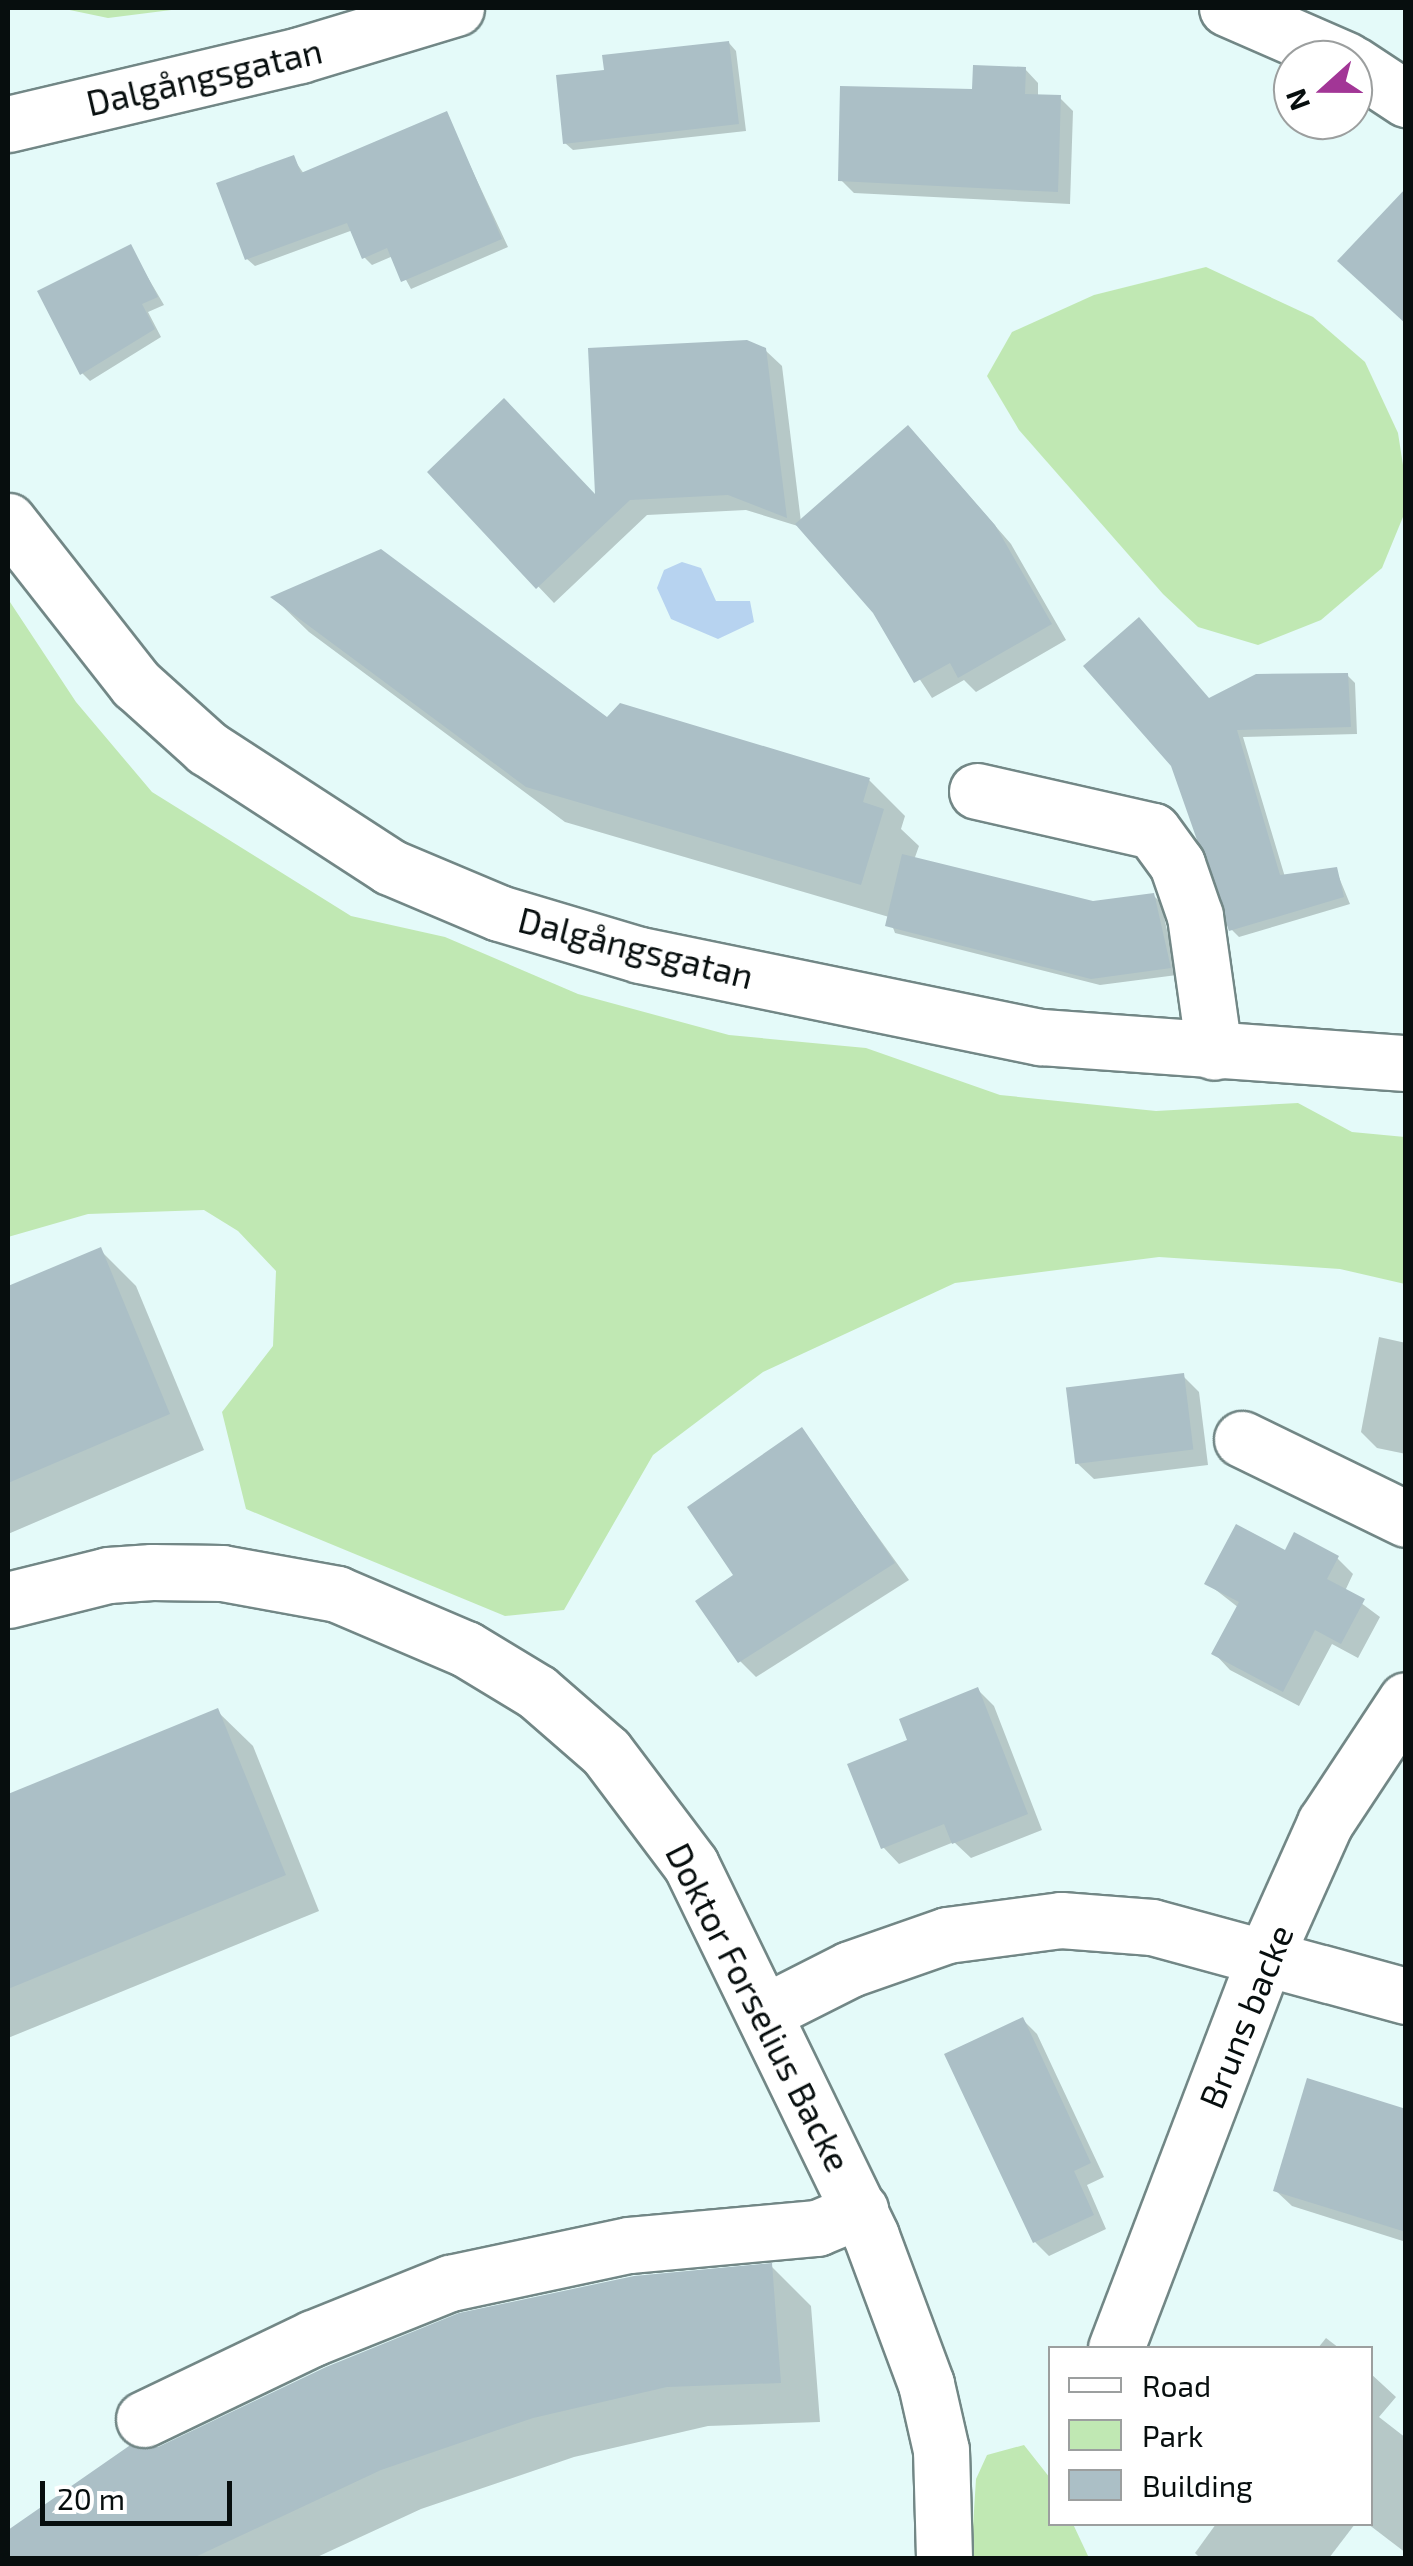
<!DOCTYPE html>
<html>
<head>
<meta charset="utf-8">
<style>
  body { margin:0 }
  #map { position:relative; width:1413px; height:2566px; overflow:hidden; background:#e4faf9; font-family:"Exo 2",sans-serif }
  div>[style] { position:absolute }
  .green>* { inset:0; background:#c0e8b3 }
  .water>* { inset:0; background:#b7d3f0 }
  .shadow>* { inset:0; background:#0003 }
  .building>* { inset:0; background:#abbfc6; transform-origin:0 0 }
  .roads { filter:drop-shadow(2px 0 #728786) drop-shadow(-2px 0 #728786) drop-shadow(0 2px #728786) drop-shadow(0 -2px #728786) }
  .minor>* { height:55px; margin:-27.5px; padding:0 27.5px; transform-origin:27.5px; border-radius:27.5px; background:#fff }
  span { translate:-50% -50%; white-space:nowrap; text-align:center; line-height:1.15; -webkit-text-stroke:9px #fff; paint-order:stroke }
  .street-label { font-size:35px; color:#070e0e }
  .frame { position:absolute; inset:0; border:10px solid #070e0e; pointer-events:none }
  .legend { position:absolute; left:1048px; top:2346px; width:325px; height:180px; box-sizing:border-box; background:#fff; border:2px solid #9c9f9f; margin:0; padding:12px 18px; list-style:none; font-size:30px; color:#070e0e }
  .legend li { display:flex; align-items:center; gap:20px; height:50px }
  .legend b { width:50px; border:2px solid #9c9f9f }
  .north { position:absolute; left:1273px; top:40px; width:100px; height:100px; box-sizing:border-box; background:#fff; border:2px solid #9c9f9f; border-radius:50%; rotate:249deg; font-size:28px; font-weight:700; line-height:40px; text-align:center; color:#070e0e }
  .north::after { content:''; display:block; margin:auto; width:35px; height:45px; background:#a23696; clip-path:polygon(50% 0,100% 100%,50% 72%,0 100%) }
  .scale { position:absolute; left:40px; top:2481px; width:192px; height:45px; box-sizing:border-box; border:5px solid #070e0e; border-top:0; padding-left:12px; font-size:30px; line-height:35px; white-space:nowrap; color:#070e0e; -webkit-text-stroke:8px #fff; paint-order:stroke }
</style>
</head>
<body>
<div id="map">
  <div class="green">
    <div style="clip-path:polygon(60px 8px,187px 8px,108px 18px)"></div>
    <div style="clip-path:polygon(1206px 267px,1313px 317px,1365px 362px,1398px 433px,1405px 478px,1405px 512px,1382px 568px,1321px 620px,1258px 645px,1198px 627px,1163px 594px,1019px 430px,987px 376px,1012px 332px,1094px 295px)"></div>
    <div style="clip-path:polygon(8px 599px,76px 702px,152px 792px,351px 916px,445px 937px,578px 994px,729px 1035px,866px 1048px,1000px 1095px,1156px 1111px,1298px 1103px,1352px 1132px,1405px 1137px,1405px 1284px,1340px 1269px,1159px 1257px,955px 1283px,763px 1372px,653px 1455px,564px 1610px,505px 1616px,246px 1509px,222px 1412px,273px 1346px,276px 1271px,238px 1231px,204px 1210px,88px 1214px,8px 1237px)"></div>
    <div style="clip-path:polygon(1024px 2445px,1050px 2478px,1050px 2524px,1073px 2524px,1089px 2558px,971px 2558px,976px 2479px,987px 2455px)"></div>
  </div>
  <div class="water">
    <div style="clip-path:polygon(682px 562px,701px 568px,716px 601px,750px 601px,754px 622px,718px 639px,671px 619px,657px 588px,664px 570px)"></div>
  </div>
  <div class="shadow">
    <div style="clip-path:polygon(729px 43px,736px 51px,746px 131px,573px 150px,565px 143px,607px 72px)"></div>
    <div style="clip-path:polygon(1025px 69px,1038px 83px,1038px 97px,1060px 98px,1073px 111px,1070px 204px,854px 193px,841px 180px,974px 92px)"></div>
    <div style="clip-path:polygon(446px 114px,508px 247px,411px 289px,393px 256px,372px 265px,365px 258px,353px 230px,255px 266px,247px 259px,293px 158px,304px 174px)"></div>
    <div style="clip-path:polygon(130px 247px,164px 305px,148px 312px,161px 337px,90px 381px,82px 373px)"></div>
    <div style="clip-path:polygon(765px 350px,782px 366px,801px 522px,924px 444px,1011px 544px,1066px 640px,976px 692px,964px 680px,932px 698px,875px 611px,801px 527px,746px 510px,647px 515px,554px 603px,430px 472px,598px 500px)"></div>
    <div style="clip-path:polygon(274px 598px,608px 721px,869px 780px,905px 816px,901px 829px,919px 846px,914px 860px,1093px 904px,1153px 895px,1161px 903px,1177px 975px,1100px 985px,895px 933px,889px 917px,565px 822px,309px 632px)"></div>
    <div style="clip-path:polygon(1347px 675px,1355px 683px,1357px 734px,1243px 737px,1285px 877px,1336px 870px,1350px 904px,1239px 937px,1231px 929px,1209px 701px)"></div>
    <div style="clip-path:polygon(100px 1250px,136px 1286px,204px 1450px,8px 1534px,8px 1289px)"></div>
    <div style="clip-path:polygon(1379px 1337px,1406px 1343px,1406px 1454px,1377px 1448px,1361px 1432px)"></div>
    <div style="clip-path:polygon(1183px 1376px,1199px 1392px,1208px 1465px,1094px 1479px,1077px 1463px)"></div>
    <div style="clip-path:polygon(801px 1430px,909px 1580px,756px 1677px,740px 1661px,737px 1576px)"></div>
    <div style="clip-path:polygon(1286px 1553px,1337px 1558px,1353px 1574px,1345px 1591px,1380px 1617px,1358px 1658px,1332px 1644px,1299px 1706px,1230px 1670px,1214px 1653px,1239px 1608px,1207px 1583px)"></div>
    <div style="clip-path:polygon(978px 1690px,994px 1706px,1042px 1830px,971px 1858px,954px 1842px,899px 1864px,883px 1847px,910px 1741px)"></div>
    <div style="clip-path:polygon(217px 1711px,253px 1746px,319px 1911px,8px 2038px,8px 1796px)"></div>
    <div style="clip-path:polygon(1023px 2020px,1037px 2034px,1104px 2177px,1087px 2185px,1106px 2229px,1049px 2256px,1035px 2242px)"></div>
    <div style="clip-path:polygon(1406px 2111px,1406px 2242px,1292px 2206px,1275px 2190px)"></div>
    <div style="clip-path:polygon(771px 2266px,811px 2306px,820px 2422px,708px 2426px,574px 2457px,421px 2509px,315px 2558px,8px 2558px,8px 2533px,130px 2449px,158px 2450px)"></div>
    <div style="clip-path:polygon(1326px 2338px,1339px 2348px,1318px 2348px)"></div>
    <div style="clip-path:polygon(1370px 2373px,1396px 2397px,1379px 2417px,1406px 2438px,1406px 2553px,1368px 2524px)"></div>
    <div style="clip-path:polygon(1216px 2524px,1355px 2524px,1329px 2558px,1200px 2558px,1195px 2553px)"></div>
  </div>
  <div class="building">
    <div style="clip-path:polygon(729px 41px,739px 124px,563px 144px,556px 75px,604px 70px,602px 55px)"></div>
    <div style="clip-path:polygon(973px 65px,1026px 67px,1025px 94px,1061px 95px,1058px 192px,838px 181px,840px 86px,972px 89px)"></div>
    <div style="clip-path:polygon(447px 111px,502px 239px,401px 282px,387px 248px,362px 259px,347px 223px,245px 260px,216px 183px,294px 155px,301px 173px)"></div>
    <div style="clip-path:polygon(1406px 188px,1406px 324px,1337px 261px)"></div>
    <div style="clip-path:polygon(131px 244px,158px 297px,142px 304px,155px 329px,80px 375px,37px 291px)"></div>
    <div style="clip-path:polygon(747px 340px,766px 348px,787px 518px,728px 495px,630px 500px,536px 589px,427px 472px,504px 398px,595px 494px,588px 348px)"></div>
    <div style="clip-path:polygon(908px 425px,995px 525px,1052px 624px,958px 678px,950px 663px,914px 683px,873px 613px,795px 524px)"></div>
    <div style="clip-path:polygon(381px 549px,607px 717px,620px 703px,870px 778px,863px 802px,884px 809px,861px 885px,526px 787px,270px 597px)"></div>
    <div style="clip-path:polygon(1139px 617px,1209px 698px,1256px 674px,1348px 673px,1351px 727px,1237px 730px,1280px 875px,1337px 867px,1344px 897px,1229px 931px,1171px 766px,1083px 666px)"></div>
    <div style="clip-path:polygon(902px 854px,1093px 901px,1154px 893px,1171px 968px,1091px 979px,885px 926px)"></div>
    <div style="clip-path:polygon(101px 1247px,170px 1414px,8px 1483px,8px 1286px)"></div>
    <div style="left:1184px;top:1373px;width:77px;height:119px;rotate:83deg"></div>
    <div style="clip-path:polygon(802px 1427px,895px 1563px,738px 1663px,695px 1601px,733px 1575px,687px 1507px)"></div>
    <div style="clip-path:polygon(1236px 1524px,1285px 1550px,1294px 1532px,1339px 1556px,1327px 1579px,1365px 1599px,1341px 1644px,1315px 1630px,1283px 1692px,1211px 1654px,1239px 1602px,1204px 1584px)"></div>
    <div style="clip-path:polygon(978px 1687px,1028px 1814px,952px 1844px,944px 1824px,881px 1849px,847px 1764px,907px 1740px,899px 1719px)"></div>
    <div style="clip-path:polygon(218px 1708px,286px 1875px,8px 1989px,8px 1794px)"></div>
    <div style="clip-path:polygon(1023px 2017px,1091px 2163px,1074px 2171px,1094px 2215px,1033px 2243px,944px 2054px)"></div>
    <div style="clip-path:polygon(1307px 2078px,1406px 2109px,1406px 2232px,1273px 2191px)"></div>
    <div style="clip-path:polygon(772px 2263px,781px 2383px,667px 2387px,533px 2418px,381px 2470px,193px 2558px,8px 2558px,8px 2530px,129px 2446px,158px 2447px,326px 2367px,459px 2313px,634px 2276px)"></div>
  </div>
  <div class="roads">
    <div class="minor">
      <div style="left:1227px;top:8px;width:130px;rotate:23.6deg"></div>
      <div style="left:1353px;top:64px;width:64px;rotate:33.4deg"></div>
      <div style="left:8px;top:124px;width:300px;rotate:-13.3deg"></div>
      <div style="left:300px;top:55px;width:163px;rotate:-16.8deg"></div>
      <div style="left:8px;top:521px;width:207px;rotate:51.9deg"></div>
      <div style="left:136px;top:684px;width:96px;rotate:42deg"></div>
      <div style="left:207px;top:748px;width:218px;rotate:33deg"></div>
      <div style="left:390px;top:867px;width:118px;rotate:22.9deg"></div>
      <div style="left:499px;top:913px;width:147px;rotate:16.6deg"></div>
      <div style="left:640px;top:955px;width:409px;rotate:11.6deg"></div>
      <div style="left:1041px;top:1037px;width:366px;rotate:4.1deg"></div>
      <div style="left:977px;top:791px;width:180px;rotate:12.8deg"></div>
      <div style="left:1153px;top:831px;width:41px;rotate:54deg"></div>
      <div style="left:1177px;top:864px;width:55px;rotate:70.9deg"></div>
      <div style="left:1195px;top:916px;width:137px;rotate:82deg"></div>
      <div style="left:1242px;top:1439px;width:182px;rotate:26deg"></div>
      <div style="left:8px;top:1600px;width:103px;rotate:-14deg"></div>
      <div style="left:108px;top:1575px;width:44px;rotate:-3.9deg"></div>
      <div style="left:152px;top:1572px;width:70px;rotate:0.8deg"></div>
      <div style="left:222px;top:1573px;width:117px;rotate:10.3deg"></div>
      <div style="left:337px;top:1594px;width:140px;rotate:23.1deg"></div>
      <div style="left:466px;top:1649px;width:83px;rotate:31.2deg"></div>
      <div style="left:537px;top:1692px;width:91px;rotate:41deg"></div>
      <div style="left:606px;top:1752px;width:141px;rotate:53deg"></div>
      <div style="left:691px;top:1865px;width:412px;rotate:64.1deg"></div>
      <div style="left:871px;top:2236px;width:158px;rotate:69.6deg"></div>
      <div style="left:926px;top:2384px;width:68px;rotate:77.2deg"></div>
      <div style="left:941px;top:2450px;width:108px;rotate:88.4deg"></div>
      <div style="left:765px;top:2012px;width:95px;rotate:-26.8deg"></div>
      <div style="left:850px;top:1969px;width:103px;rotate:-19.3deg"></div>
      <div style="left:947px;top:1935px;width:115px;rotate:-7.5deg"></div>
      <div style="left:1061px;top:1920px;width:91px;rotate:4.4deg"></div>
      <div style="left:1152px;top:1927px;width:263px;rotate:15.2deg"></div>
      <div style="left:1116px;top:2348px;width:418px;rotate:-69.1deg"></div>
      <div style="left:1265px;top:1957px;width:147px;rotate:-65.9deg"></div>
      <div style="left:1325px;top:1823px;width:147px;rotate:-56.6deg"></div>
      <div style="left:144px;top:2419px;width:187px;rotate:-25.6deg"></div>
      <div style="left:313px;top:2338px;width:148px;rotate:-21.9deg"></div>
      <div style="left:450px;top:2283px;width:183px;rotate:-12deg"></div>
      <div style="left:629px;top:2245px;width:189px;rotate:-5.2deg"></div>
      <div style="left:817px;top:2228px;width:47px;rotate:-22.7deg"></div>
    </div>
  </div>
  <div class="street-label">
    <span style="left:204px;top:76px;rotate:-13deg">Dalgångsgatan</span>
    <span style="left:636px;top:947px;rotate:14deg">Dalgångsgatan</span>
    <span style="left:759px;top:2007px;rotate:63deg">Doktor Forselius Backe</span>
    <span style="left:1245px;top:2016px;rotate:-68deg">Bruns backe</span>
  </div>
  <div class="frame"></div>
  <ul class="legend">
  <li><b style="height:12px;background:#fff"></b>Road</li>
  <li><b style="height:28px;background:#c0e8b3"></b>Park</li>
  <li><b style="height:28px;background:#abbfc6"></b>Building</li>
  </ul>
  <div class="north">N</div>
  <div class="scale">20 m</div>
</div>
</body>
</html>
